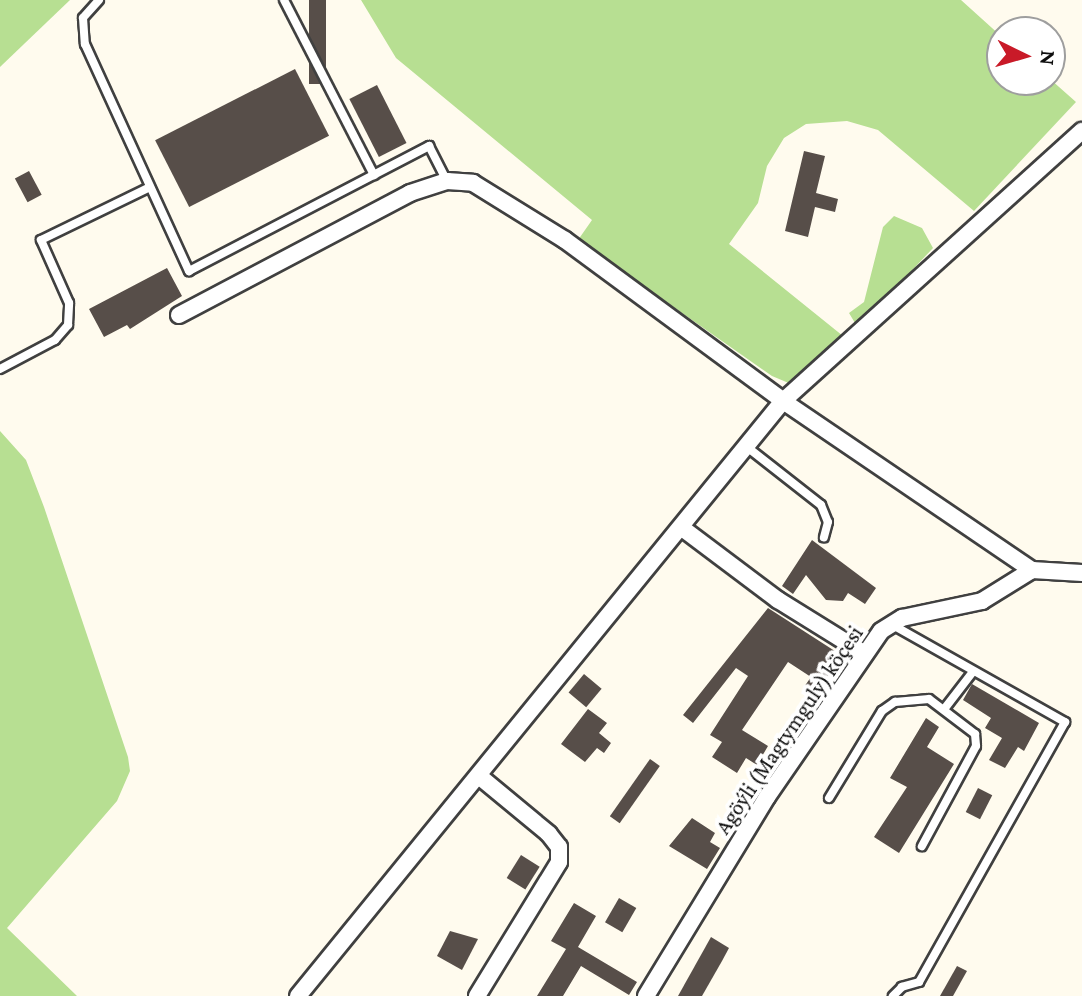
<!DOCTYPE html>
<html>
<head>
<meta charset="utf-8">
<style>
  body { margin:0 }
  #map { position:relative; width:1082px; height:996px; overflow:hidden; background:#fffbee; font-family:"Crimson Pro",serif }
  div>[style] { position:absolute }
  .forest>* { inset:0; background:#b7df92 }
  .building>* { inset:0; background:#574e49; transform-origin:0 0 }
  .roads { filter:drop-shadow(2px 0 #404040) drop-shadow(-2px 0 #404040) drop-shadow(0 2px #404040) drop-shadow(0 -2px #404040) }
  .lane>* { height:8px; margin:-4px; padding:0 4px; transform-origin:4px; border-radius:4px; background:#fff }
  .street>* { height:16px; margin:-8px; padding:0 8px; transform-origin:8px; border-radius:8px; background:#fff }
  span { translate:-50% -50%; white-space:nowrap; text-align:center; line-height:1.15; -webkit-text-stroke:8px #fff; paint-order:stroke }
  .street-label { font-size:22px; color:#0d0d0d }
  .north { position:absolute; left:986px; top:16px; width:80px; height:80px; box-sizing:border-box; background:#fff; border:2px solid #9e9e9e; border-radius:50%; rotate:95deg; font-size:22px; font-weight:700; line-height:32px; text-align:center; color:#0d0d0d }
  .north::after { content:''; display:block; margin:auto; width:28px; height:36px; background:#c91a28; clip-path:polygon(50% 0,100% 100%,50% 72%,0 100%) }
</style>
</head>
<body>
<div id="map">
  <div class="forest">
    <div style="clip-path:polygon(0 0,70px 0,0 67px)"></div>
    <div style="clip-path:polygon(361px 0,961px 0,1002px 37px,1002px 80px,1050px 79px,1076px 102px,974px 211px,878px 130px,847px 121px,806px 124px,784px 138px,767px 166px,758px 203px,729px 244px,843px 336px,791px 384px,772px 376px,578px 240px,592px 220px,396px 58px)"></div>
    <div style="clip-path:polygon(894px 216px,922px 228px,933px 248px,868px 317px,855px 323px,849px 313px,864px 302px,883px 227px)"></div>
    <div style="clip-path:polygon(0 431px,26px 460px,44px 507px,128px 757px,130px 771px,117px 801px,7px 928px,77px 996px,0 996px)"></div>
  </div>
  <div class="building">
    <div style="left:309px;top:0;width:17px;height:84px"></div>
    <div style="left:295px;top:69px;width:75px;height:157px;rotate:63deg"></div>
    <div style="left:377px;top:85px;width:65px;height:31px;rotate:63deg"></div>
    <div style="clip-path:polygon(804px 151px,825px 156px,816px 193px,838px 199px,835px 212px,815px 207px,808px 237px,785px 231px)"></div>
    <div style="left:29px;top:171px;width:27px;height:16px;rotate:62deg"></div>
    <div style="clip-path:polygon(167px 268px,182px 296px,130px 329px,127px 325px,104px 337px,89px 309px)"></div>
    <div style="clip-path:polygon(812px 540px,876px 588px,865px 604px,848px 593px,843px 601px,826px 600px,806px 575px,793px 594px,782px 586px)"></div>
    <div style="clip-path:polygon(768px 608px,841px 655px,816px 695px,804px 687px,811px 677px,788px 662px,742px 730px,768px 746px,757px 765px,746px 758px,737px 773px,712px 757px,722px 742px,710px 735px,748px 676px,736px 668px,693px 723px,683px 715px)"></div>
    <div style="left:584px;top:674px;width:23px;height:24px;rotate:40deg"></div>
    <div style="clip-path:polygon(972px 684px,1039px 723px,1024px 751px,1018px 747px,1005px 768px,989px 760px,1002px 738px,985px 728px,991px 718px,963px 700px)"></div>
    <div style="clip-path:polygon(588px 709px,607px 723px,599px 733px,611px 743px,604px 753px,597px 748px,585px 762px,561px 744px)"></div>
    <div style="clip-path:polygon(926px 718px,939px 727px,927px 747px,954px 764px,899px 853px,874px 837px,907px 787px,890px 778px)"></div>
    <div style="left:650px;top:759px;width:12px;height:70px;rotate:35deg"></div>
    <div style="left:978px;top:788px;width:16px;height:27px;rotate:27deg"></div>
    <div style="clip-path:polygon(692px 818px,715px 833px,710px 842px,720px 848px,707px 869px,669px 846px)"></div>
    <div style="left:521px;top:855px;width:22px;height:27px;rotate:32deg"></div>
    <div style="left:619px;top:898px;width:20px;height:28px;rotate:30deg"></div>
    <div style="clip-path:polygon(574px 903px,596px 916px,578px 947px,637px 982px,629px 995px,581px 966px,563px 996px,537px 996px,566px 949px,551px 941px)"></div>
    <div style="clip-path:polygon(450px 931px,478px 939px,462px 970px,437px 956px)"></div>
    <div style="clip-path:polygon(711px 937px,729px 948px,722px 961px,702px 996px,678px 996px)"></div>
    <div style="clip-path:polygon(957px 966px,967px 971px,953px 996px,940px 996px)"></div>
  </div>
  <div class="roads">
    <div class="lane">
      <div style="left:99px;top:0;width:24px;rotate:132deg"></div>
      <div style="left:83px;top:18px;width:26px;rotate:86deg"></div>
      <div style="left:85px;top:44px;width:250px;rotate:65.4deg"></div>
      <div style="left:189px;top:271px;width:271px;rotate:-27.5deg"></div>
      <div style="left:429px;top:146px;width:39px;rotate:63deg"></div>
      <div style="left:284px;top:0;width:197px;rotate:62.8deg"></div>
      <div style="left:0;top:369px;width:62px;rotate:-27.8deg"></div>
      <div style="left:55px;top:340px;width:20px;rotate:-49deg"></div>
      <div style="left:68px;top:325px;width:22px;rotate:-87deg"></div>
      <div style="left:69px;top:303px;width:69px;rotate:-114deg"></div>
      <div style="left:41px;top:240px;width:121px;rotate:-25.9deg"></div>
      <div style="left:747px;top:447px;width:94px;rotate:38.1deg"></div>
      <div style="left:821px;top:505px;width:18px;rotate:68deg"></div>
      <div style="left:828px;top:522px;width:16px;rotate:105deg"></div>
      <div style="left:891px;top:624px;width:200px;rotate:29.4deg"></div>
      <div style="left:1065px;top:722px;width:298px;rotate:119.3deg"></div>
      <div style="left:919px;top:982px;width:18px;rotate:164deg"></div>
      <div style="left:902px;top:987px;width:13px;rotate:135deg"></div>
      <div style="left:945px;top:708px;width:44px;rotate:-52.4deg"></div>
      <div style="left:829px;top:798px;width:102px;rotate:-58.7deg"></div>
      <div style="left:882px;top:711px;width:16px;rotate:-35deg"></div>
      <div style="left:895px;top:702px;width:34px;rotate:-5deg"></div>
      <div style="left:929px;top:699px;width:58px;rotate:37.3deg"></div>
      <div style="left:975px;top:734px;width:12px;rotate:85deg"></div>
      <div style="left:976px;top:746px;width:114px;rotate:118.4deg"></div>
    </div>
    <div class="street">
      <div style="left:179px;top:315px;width:261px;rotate:-27.8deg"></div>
      <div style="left:410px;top:193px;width:39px;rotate:-18deg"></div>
      <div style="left:447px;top:181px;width:26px;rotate:4deg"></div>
      <div style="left:473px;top:183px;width:108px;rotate:31.8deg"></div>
      <div style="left:565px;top:240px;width:271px;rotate:36.4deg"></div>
      <div style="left:783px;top:401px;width:301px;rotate:34.2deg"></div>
      <div style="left:682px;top:528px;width:120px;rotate:36.9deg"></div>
      <div style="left:778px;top:600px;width:102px;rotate:31.8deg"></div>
      <div style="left:298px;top:996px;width:768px;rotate:-50.82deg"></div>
      <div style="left:783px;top:401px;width:403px;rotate:-42.1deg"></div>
      <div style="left:477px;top:996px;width:157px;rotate:-58.5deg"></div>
      <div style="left:559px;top:862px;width:15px;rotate:-90deg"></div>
      <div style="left:559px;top:847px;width:16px;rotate:-128deg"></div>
      <div style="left:549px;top:834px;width:89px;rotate:-140.4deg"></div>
      <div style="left:646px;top:996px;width:233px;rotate:-58.7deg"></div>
      <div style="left:767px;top:797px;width:201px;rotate:-55.5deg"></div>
      <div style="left:881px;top:631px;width:25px;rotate:-32deg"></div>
      <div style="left:902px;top:618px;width:82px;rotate:-12deg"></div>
      <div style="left:982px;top:601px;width:59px;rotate:-31.8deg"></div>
      <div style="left:1032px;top:570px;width:50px;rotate:3.4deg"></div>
    </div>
  </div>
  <div class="street-label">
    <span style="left:789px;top:730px;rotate:-56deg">Agöýli (Magtymguly) köçesi</span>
  </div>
  <div class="north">N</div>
</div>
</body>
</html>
